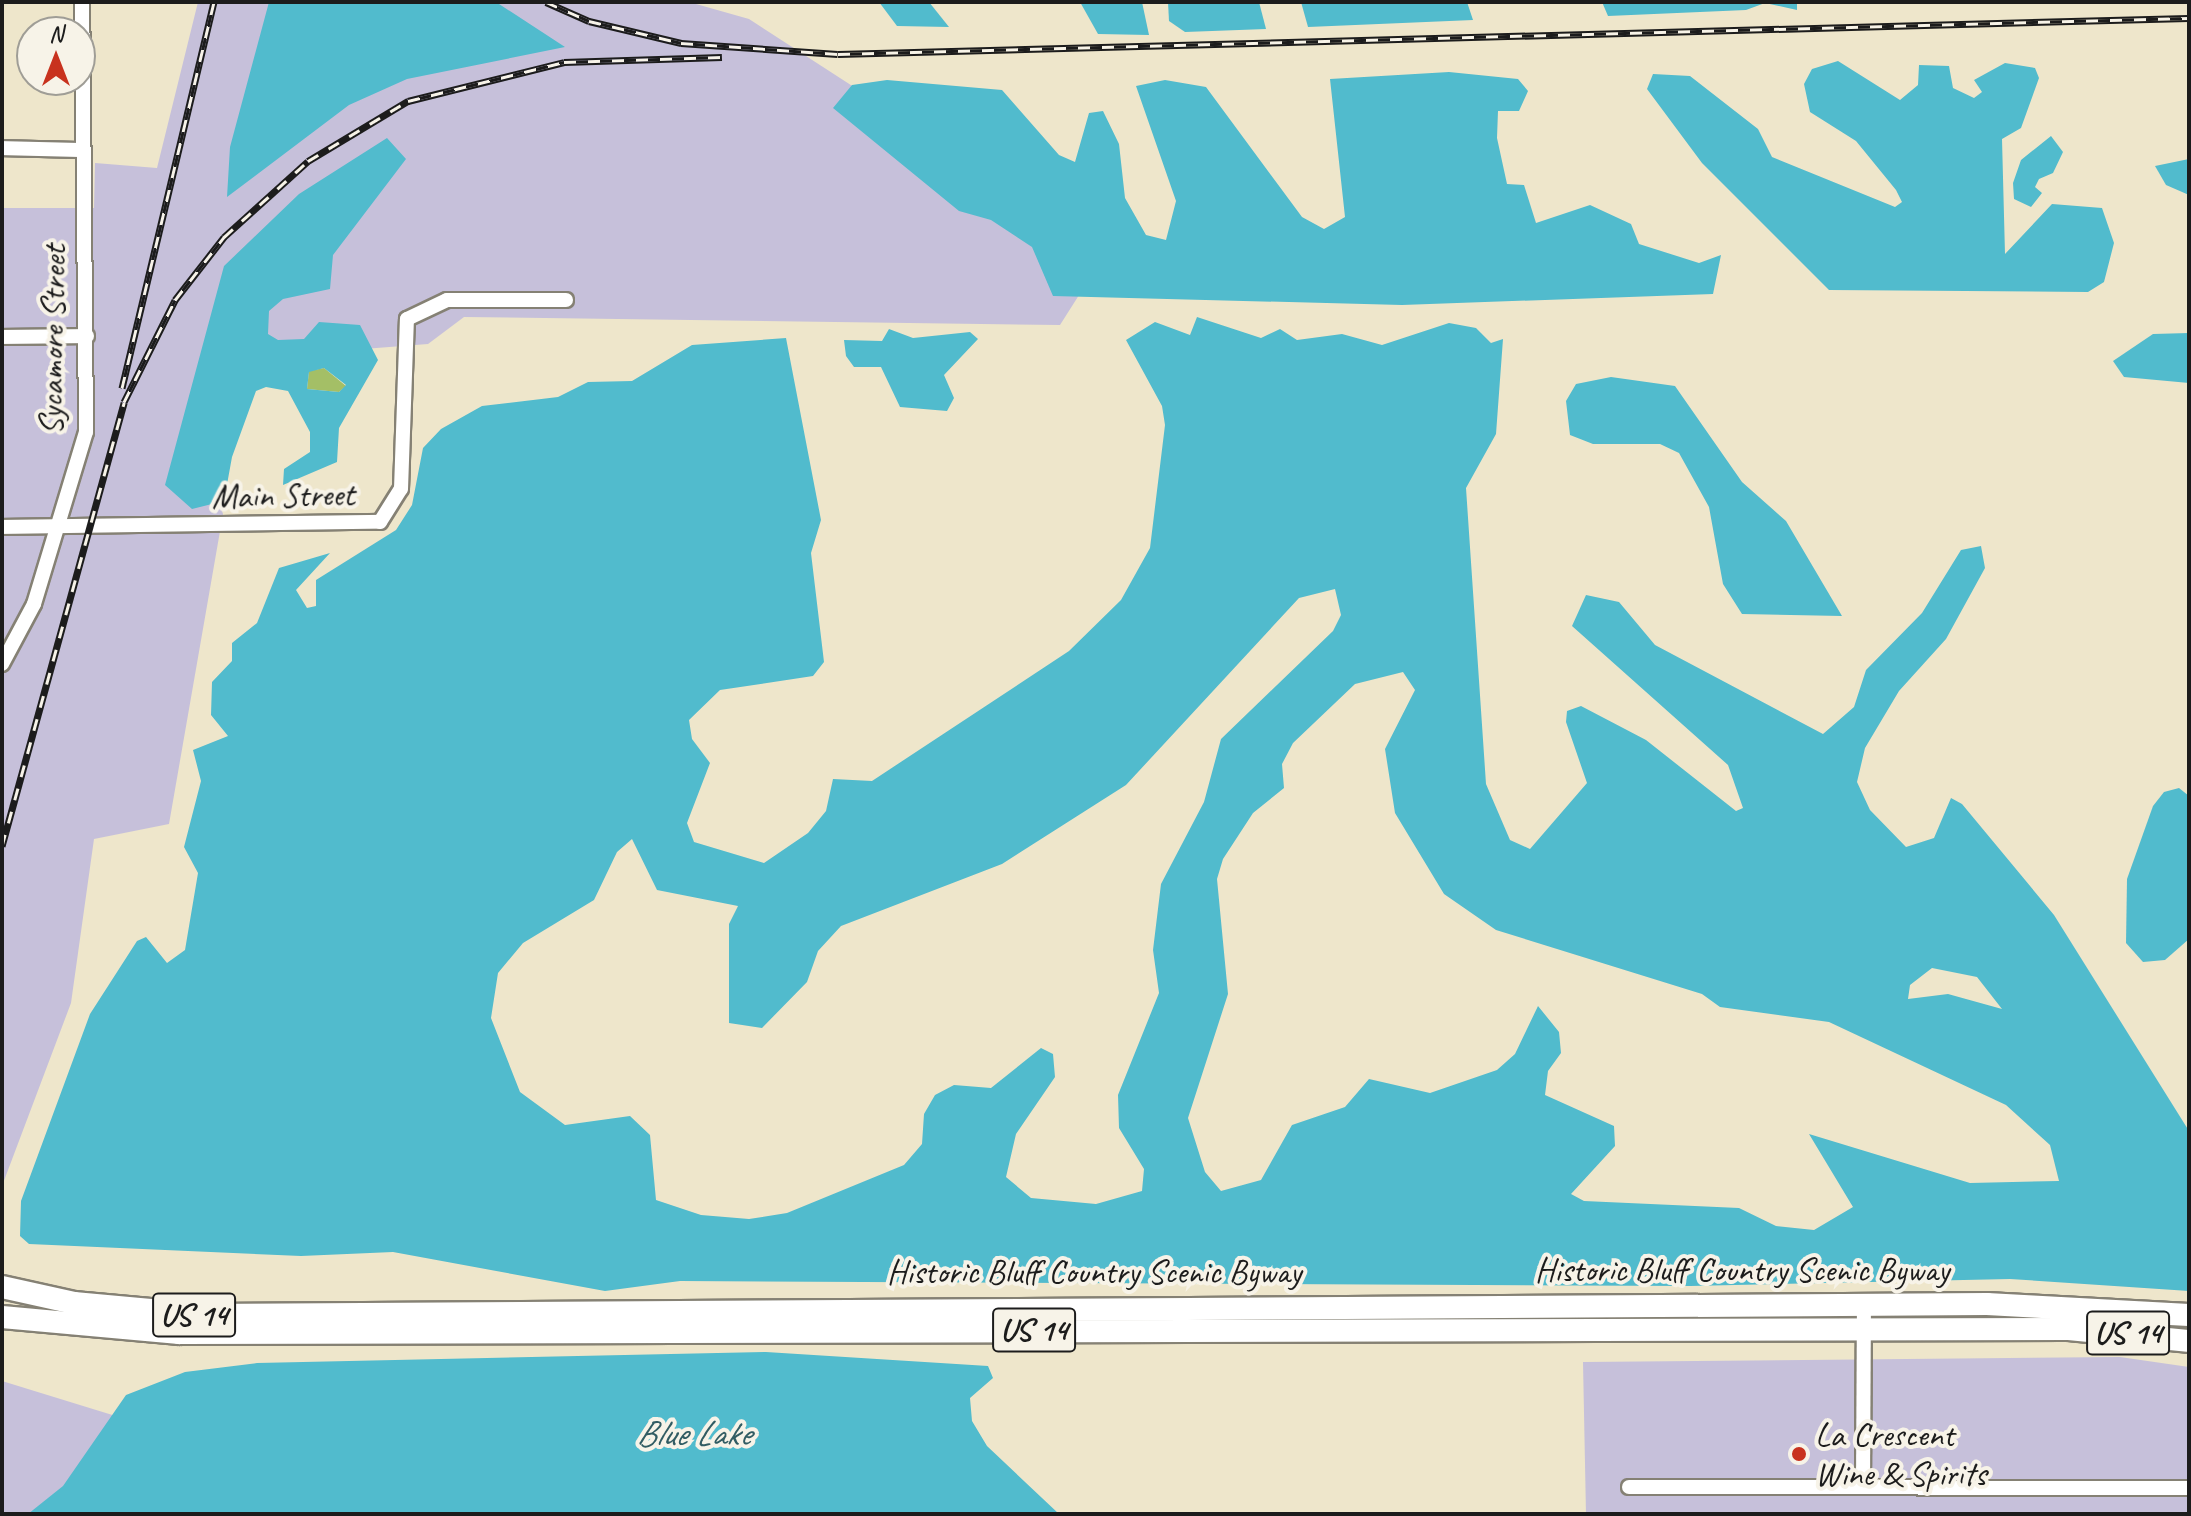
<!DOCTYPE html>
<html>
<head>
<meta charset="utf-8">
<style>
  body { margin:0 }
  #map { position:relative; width:2191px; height:1516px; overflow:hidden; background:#eee6cb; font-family:Caveat,sans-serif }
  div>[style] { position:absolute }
  .industrial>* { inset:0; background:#c6c0da }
  .green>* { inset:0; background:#a4bf66 }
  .water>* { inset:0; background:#51bbcd }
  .roads { filter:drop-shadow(2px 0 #858174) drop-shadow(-2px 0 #858174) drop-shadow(0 2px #858174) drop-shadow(0 -2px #858174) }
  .street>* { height:14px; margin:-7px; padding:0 7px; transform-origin:7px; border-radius:7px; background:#fff }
  .primary>* { height:22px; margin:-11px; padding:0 11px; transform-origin:11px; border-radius:11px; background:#fff }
  .rail>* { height:7px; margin-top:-3.5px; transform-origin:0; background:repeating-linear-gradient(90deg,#f7f3e8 0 12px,#1c1c1c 0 24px); box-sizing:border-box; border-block:2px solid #1c1c1c }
  .dots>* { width:22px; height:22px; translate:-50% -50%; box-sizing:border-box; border:4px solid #f7f3e8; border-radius:50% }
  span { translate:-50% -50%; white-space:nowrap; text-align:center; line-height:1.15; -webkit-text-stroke:8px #f7f3e8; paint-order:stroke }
  .shield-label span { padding:2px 6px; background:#f7f3e8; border:2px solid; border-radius:6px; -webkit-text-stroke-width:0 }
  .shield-label { font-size:32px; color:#1c1c1c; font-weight:700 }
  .street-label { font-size:34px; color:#1c1c1c }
  .poi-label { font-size:34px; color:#1c1c1c }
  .left { translate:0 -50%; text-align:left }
  .water-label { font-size:36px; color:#315c63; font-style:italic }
  .frame { position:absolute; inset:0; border:4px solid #1c1c1c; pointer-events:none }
  .north { position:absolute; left:16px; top:16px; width:80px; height:80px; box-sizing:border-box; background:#f7f3e8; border:2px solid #9f9d96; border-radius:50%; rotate:0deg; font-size:22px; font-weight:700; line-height:32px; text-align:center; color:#1c1c1c }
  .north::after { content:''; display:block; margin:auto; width:28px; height:36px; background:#c8321e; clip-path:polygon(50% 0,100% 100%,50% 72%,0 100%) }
</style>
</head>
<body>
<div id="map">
  <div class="industrial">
    <div style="clip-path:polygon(198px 2px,689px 2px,749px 19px,1107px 251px,1060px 325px,464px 317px,428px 344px,247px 358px,207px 464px,223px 514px,169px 824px,94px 839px,71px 1003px,2px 1186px,2px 208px,94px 208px,95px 163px,157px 168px)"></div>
    <div style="clip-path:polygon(2120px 1357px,2189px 1367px,2189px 1514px,1586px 1514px,1583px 1362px)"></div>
    <div style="clip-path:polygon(2px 1381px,174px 1434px,125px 1514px,2px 1514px)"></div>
  </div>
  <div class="green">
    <div style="clip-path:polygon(324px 368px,346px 386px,339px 392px,307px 389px,309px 371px)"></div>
  </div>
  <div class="water">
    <div style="clip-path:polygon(269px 2px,496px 2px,565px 47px,407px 79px,349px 105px,227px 197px,230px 147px)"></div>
    <div style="clip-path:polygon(879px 2px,929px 2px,949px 27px,897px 26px)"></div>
    <div style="clip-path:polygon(1080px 2px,1142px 2px,1149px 35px,1098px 34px)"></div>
    <div style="clip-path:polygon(1259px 2px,1266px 29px,1185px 32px,1169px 21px,1168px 2px)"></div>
    <div style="clip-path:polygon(1301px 2px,1467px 2px,1473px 20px,1308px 27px)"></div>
    <div style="clip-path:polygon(1602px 2px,1797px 2px,1797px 10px,1765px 3px,1746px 10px,1608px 16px)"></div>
    <div style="clip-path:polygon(1838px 61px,1900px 100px,1918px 85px,1919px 65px,1949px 66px,1953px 88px,1974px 98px,1982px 92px,1974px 80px,2005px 63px,2035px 68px,2039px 78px,2021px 128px,2002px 139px,2005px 254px,2052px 204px,2102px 208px,2114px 243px,2104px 282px,2088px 292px,1829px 290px,1702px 163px,1647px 89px,1653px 74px,1690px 76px,1758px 129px,1772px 157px,1895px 207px,1902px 202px,1896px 190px,1856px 141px,1810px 112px,1804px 84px,1812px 69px)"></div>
    <div style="clip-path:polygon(1449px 72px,1518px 79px,1528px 91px,1519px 111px,1498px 111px,1497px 138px,1507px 184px,1524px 185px,1536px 223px,1590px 205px,1631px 224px,1639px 244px,1699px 263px,1721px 255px,1713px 294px,1402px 305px,1053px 296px,1032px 247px,991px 220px,959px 211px,833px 108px,852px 85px,887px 80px,1002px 90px,1059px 155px,1075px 162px,1089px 113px,1103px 111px,1119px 144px,1125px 198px,1146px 235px,1166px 240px,1176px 201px,1136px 86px,1165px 80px,1206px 87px,1302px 217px,1324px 229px,1345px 217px,1330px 79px)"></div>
    <div style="clip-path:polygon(2051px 136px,2063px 152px,2053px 173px,2039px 179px,2035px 187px,2042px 193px,2031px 207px,2014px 199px,2013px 183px,2021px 160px)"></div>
    <div style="clip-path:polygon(evenodd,387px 138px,406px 159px,333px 255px,330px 289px,283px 299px,269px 311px,268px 334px,278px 340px,304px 339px,319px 322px,360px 325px,378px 360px,339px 428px,337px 462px,283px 485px,284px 469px,310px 452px,310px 432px,288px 391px,266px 387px,256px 391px,232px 457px,224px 501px,192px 509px,165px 485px,224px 266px,299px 194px,387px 138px,324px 368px,346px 385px,339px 392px,307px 389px,309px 372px,324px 368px)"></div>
    <div style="clip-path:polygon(2189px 159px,2189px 195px,2166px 185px,2155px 166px)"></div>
    <div style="clip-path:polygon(evenodd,1197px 317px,1261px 338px,1280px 329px,1297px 340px,1342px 334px,1382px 345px,1449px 323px,1476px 328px,1491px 343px,1503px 339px,1496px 434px,1466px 488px,1486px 784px,1510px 840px,1530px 849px,1587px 783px,1566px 722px,1567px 711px,1581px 706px,1646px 740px,1736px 811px,1743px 808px,1728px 765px,1572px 626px,1586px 595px,1619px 602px,1655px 645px,1823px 734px,1854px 707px,1866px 670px,1922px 613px,1961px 550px,1981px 546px,1985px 568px,1946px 639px,1899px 691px,1865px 748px,1857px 782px,1870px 810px,1906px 847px,1934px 838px,1951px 798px,1962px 804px,2054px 915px,2189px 1131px,2189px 1291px,2010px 1279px,1690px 1286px,680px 1281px,605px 1291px,393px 1252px,301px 1256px,29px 1244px,20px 1236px,21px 1201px,90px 1014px,137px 941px,146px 937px,167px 963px,185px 950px,198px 873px,184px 847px,201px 781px,193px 750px,228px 736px,211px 715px,212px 682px,232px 661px,232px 643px,257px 623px,279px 568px,330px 553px,296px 590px,307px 608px,316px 606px,316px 580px,396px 530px,412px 505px,423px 448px,441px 429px,482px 406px,558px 397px,588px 382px,632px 381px,692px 345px,786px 338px,821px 520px,811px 553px,824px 662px,813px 676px,720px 690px,689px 720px,692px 739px,710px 763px,687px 823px,694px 842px,764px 863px,808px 833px,826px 811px,833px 779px,872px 781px,1069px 651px,1121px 600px,1150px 548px,1165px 425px,1162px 406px,1126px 340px,1155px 322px,1190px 335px,1197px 317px,1335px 589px,1341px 615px,1333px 631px,1221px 739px,1204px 802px,1161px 884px,1153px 950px,1159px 993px,1118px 1095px,1119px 1128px,1144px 1169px,1142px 1191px,1096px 1204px,1031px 1198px,1006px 1177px,1016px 1134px,1055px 1077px,1053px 1054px,1041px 1048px,991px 1088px,954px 1085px,935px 1095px,924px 1114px,922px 1144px,904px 1165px,787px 1213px,749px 1219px,701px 1215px,656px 1200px,650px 1135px,630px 1116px,565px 1125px,520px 1092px,491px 1018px,498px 973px,523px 943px,594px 900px,617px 852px,632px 839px,657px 890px,738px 906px,729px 924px,729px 1023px,762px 1028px,807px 982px,818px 951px,841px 926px,1002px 864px,1126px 785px,1299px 598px,1335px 589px,1197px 317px,1403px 672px,1415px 690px,1385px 749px,1395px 813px,1444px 894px,1496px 930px,1702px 994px,1720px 1007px,1829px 1022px,2006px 1105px,2050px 1145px,2059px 1181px,1970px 1183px,1809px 1134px,1853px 1207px,1814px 1230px,1776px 1226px,1739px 1208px,1584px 1201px,1571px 1194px,1615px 1146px,1614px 1126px,1545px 1095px,1548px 1071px,1561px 1053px,1559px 1032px,1538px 1006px,1515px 1054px,1497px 1070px,1430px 1093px,1369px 1079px,1345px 1107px,1292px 1125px,1261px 1180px,1221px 1191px,1205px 1172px,1188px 1118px,1228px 994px,1217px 879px,1223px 859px,1253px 813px,1284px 788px,1282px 764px,1293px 743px,1355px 684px,1403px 672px,1197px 317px,1932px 968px,1977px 977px,2002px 1009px,1948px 994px,1908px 999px,1910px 985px,1932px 968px)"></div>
    <div style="clip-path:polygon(889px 329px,913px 338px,970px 332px,978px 339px,944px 375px,954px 398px,947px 411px,900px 407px,881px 367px,854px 367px,846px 356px,844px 340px,882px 341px)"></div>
    <div style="clip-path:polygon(2189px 333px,2189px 383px,2124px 377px,2113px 361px,2153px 334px)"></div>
    <div style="clip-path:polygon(1611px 377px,1675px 386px,1742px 482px,1786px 521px,1842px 616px,1742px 614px,1723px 584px,1709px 507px,1679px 453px,1660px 444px,1593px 444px,1570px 435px,1566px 401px,1576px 384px)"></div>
    <div style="clip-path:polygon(2179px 788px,2189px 796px,2189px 939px,2165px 960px,2143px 962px,2126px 943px,2127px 879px,2153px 806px,2164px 792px)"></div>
    <div style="clip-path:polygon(766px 1352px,988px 1366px,993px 1378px,970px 1398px,972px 1421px,987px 1446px,1059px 1514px,28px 1514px,63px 1486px,126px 1395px,185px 1372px,257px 1363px)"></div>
  </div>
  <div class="roads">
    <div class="street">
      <div style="left:2px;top:148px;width:81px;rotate:1.4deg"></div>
      <div style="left:2px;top:337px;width:85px;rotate:-0.7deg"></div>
      <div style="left:2px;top:527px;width:378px;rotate:-0.8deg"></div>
      <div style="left:380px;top:522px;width:39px;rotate:-58deg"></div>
      <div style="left:401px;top:489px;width:170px;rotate:-88deg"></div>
      <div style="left:407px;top:319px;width:44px;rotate:-25.4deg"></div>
      <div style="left:447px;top:300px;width:119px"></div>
      <div style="left:2px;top:664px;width:68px;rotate:-61.9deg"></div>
      <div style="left:34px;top:604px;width:180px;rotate:-73.2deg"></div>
      <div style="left:86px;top:432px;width:430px;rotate:-90.5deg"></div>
      <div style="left:1863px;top:1485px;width:180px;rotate:-89.7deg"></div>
      <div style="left:1629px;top:1487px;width:560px;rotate:0.1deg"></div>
    </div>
    <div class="primary">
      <div style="left:2px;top:1287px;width:74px;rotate:12.5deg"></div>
      <div style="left:74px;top:1303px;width:132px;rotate:5.2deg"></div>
      <div style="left:205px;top:1315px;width:1782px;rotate:-0.35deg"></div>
      <div style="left:1987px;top:1304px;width:202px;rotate:3.1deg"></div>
      <div style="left:2px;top:1317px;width:178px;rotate:5.2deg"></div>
      <div style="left:179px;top:1333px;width:1888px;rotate:-0.12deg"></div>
      <div style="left:2067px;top:1329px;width:123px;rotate:5.6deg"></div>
    </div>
  </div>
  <div class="rail">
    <div style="left:546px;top:2px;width:47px;rotate:23.8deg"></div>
    <div style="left:589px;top:21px;width:95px;rotate:13.4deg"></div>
    <div style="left:681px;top:43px;width:157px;rotate:4deg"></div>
    <div style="left:838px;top:54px;width:1351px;rotate:-1.53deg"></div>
    <div style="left:122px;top:388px;width:397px;rotate:-76.6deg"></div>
    <div style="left:2px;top:846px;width:460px;rotate:-74.6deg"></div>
    <div style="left:124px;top:402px;width:114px;rotate:-63.4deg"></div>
    <div style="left:175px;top:300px;width:80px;rotate:-52.1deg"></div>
    <div style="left:224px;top:237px;width:113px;rotate:-42.1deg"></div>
    <div style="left:308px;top:161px;width:117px;rotate:-31deg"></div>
    <div style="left:408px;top:101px;width:161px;rotate:-14deg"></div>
    <div style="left:564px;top:62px;width:158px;rotate:-1.8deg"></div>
  </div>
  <div class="dots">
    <div style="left:1799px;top:1454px;background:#c8321e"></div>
  </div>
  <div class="shield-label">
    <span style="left:194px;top:1315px">US 14</span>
    <span style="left:1034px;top:1330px">US 14</span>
    <span style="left:2128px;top:1333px">US 14</span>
  </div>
  <div class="street-label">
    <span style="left:52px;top:340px;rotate:-89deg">Sycamore Street</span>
    <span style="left:283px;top:495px;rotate:-1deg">Main Street</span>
    <span style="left:1742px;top:1270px">Historic Bluff Country Scenic Byway</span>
    <span style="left:1094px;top:1272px">Historic Bluff Country Scenic Byway</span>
  </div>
  <div class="poi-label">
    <span class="left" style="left:1815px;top:1454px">La Crescent<br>Wine &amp; Spirits</span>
  </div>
  <div class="water-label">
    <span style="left:693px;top:1434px">Blue Lake</span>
  </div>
  <div class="frame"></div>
  <div class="north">N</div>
</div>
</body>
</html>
